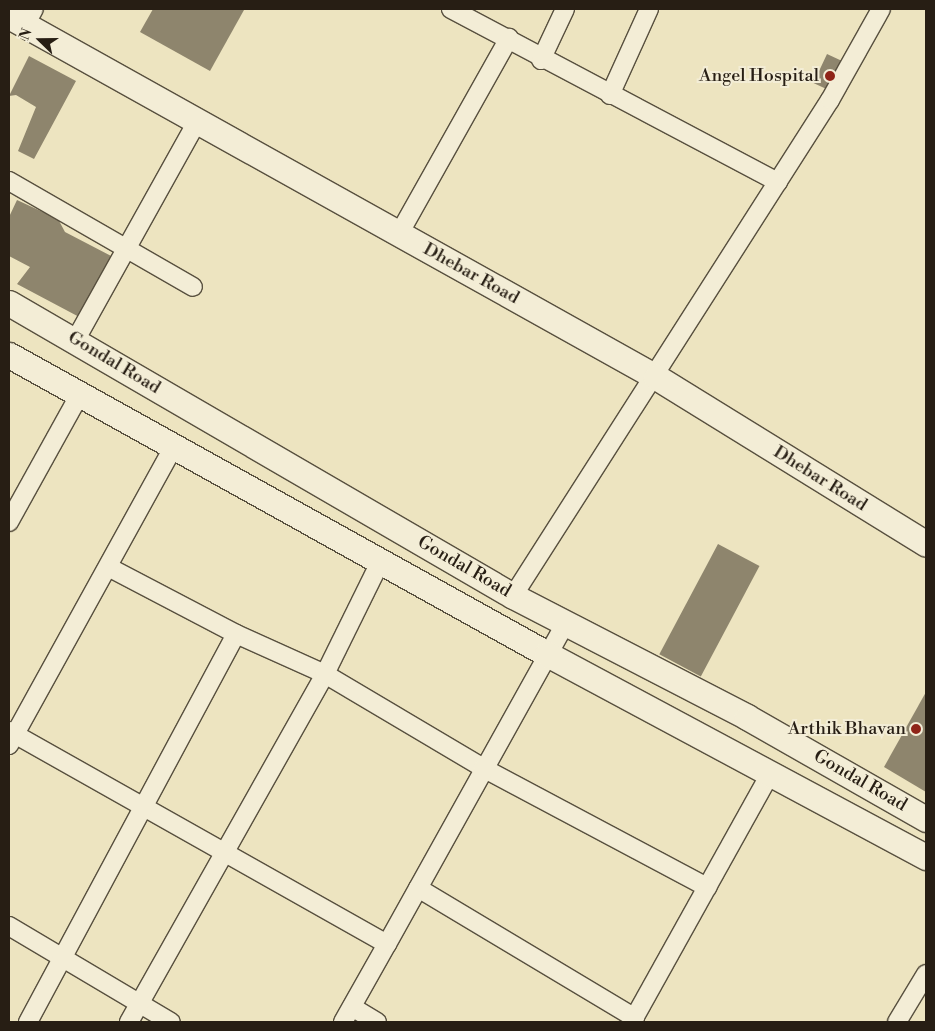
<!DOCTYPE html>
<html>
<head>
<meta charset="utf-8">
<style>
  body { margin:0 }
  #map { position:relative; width:935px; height:1031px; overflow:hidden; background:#ede4c0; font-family:"Libre Bodoni",serif }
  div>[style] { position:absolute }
  .building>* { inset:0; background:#8e856d; transform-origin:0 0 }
  .roads { filter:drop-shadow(1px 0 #58503f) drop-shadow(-1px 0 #58503f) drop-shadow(0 1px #58503f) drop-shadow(0 -1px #58503f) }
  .street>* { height:18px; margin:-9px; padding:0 9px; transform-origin:9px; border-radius:9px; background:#f3edd6 }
  .secondary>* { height:25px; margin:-12.5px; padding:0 12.5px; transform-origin:12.5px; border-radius:12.5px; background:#f3edd6 }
  .dots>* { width:14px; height:14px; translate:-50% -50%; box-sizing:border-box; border:2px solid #f3edd6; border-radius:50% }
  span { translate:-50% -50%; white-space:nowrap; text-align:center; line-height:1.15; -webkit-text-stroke:4px #f3edd6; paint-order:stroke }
  .poi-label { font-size:18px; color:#271e14 }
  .right { translate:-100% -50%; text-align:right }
  .street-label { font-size:18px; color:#271e14 }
  .frame { position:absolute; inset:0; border:10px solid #271e14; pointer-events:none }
  .north { position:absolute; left:15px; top:15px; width:50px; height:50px; -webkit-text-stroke:4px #f3edd6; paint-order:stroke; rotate:292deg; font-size:14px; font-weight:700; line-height:20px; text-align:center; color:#271e14 }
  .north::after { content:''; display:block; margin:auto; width:18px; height:22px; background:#271e14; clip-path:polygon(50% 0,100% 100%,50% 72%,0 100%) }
</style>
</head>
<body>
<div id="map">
  <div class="building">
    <div style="clip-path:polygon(153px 9px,242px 9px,244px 10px,210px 71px,140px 32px)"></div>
    <div style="left:827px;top:54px;width:19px;height:32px;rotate:25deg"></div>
    <div style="clip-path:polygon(29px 56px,76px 81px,34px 159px,18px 151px,36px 107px,16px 95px,9px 96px)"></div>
    <div style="clip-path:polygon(17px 200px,58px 219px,65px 232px,115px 258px,83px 319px,17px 284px,30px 267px,9px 256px,9px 217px)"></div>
    <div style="left:718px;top:544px;width:47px;height:125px;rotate:28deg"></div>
    <div style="clip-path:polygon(926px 692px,926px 792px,884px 767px)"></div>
  </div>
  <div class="roads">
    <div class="street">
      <div style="left:451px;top:9px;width:370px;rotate:27.9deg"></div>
      <div style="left:25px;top:25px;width:18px;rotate:-61deg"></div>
      <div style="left:541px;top:60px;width:56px;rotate:-64.8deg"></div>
      <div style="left:610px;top:95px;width:94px;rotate:-65.6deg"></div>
      <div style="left:9px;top:181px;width:212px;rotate:29.9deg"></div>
      <div style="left:399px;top:234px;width:225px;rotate:-60.7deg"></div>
      <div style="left:76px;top:339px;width:248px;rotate:-60.9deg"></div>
      <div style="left:9px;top:522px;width:146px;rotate:-61deg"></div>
      <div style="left:110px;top:568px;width:142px;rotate:27.6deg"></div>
      <div style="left:236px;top:634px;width:98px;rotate:24.2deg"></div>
      <div style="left:325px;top:674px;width:184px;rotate:30.7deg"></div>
      <div style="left:483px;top:768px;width:254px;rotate:28deg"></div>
      <div style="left:513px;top:596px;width:589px;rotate:-57.42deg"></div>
      <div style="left:830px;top:100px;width:104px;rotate:-60.7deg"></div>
      <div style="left:9px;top:731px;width:434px;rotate:29.4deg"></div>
      <div style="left:387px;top:944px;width:368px;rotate:-60.9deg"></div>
      <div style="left:9px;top:745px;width:339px;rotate:-61.1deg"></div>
      <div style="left:418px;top:888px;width:253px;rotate:30.9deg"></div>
      <div style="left:9px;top:926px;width:188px;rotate:30.7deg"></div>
      <div style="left:352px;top:1007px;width:29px;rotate:31deg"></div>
      <div style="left:28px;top:1022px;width:440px;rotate:-61.8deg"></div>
      <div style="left:129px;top:1022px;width:399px;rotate:-60.6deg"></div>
      <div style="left:325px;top:674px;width:127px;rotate:-63.8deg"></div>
      <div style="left:343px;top:1022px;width:90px;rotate:-60.6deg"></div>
      <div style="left:632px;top:1022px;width:284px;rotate:-60.9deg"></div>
      <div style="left:897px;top:1022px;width:56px;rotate:-58.9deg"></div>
    </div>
    <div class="secondary">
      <div style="left:9px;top:16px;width:741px;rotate:29.16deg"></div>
      <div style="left:656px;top:377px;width:317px;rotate:31.7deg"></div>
      <div style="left:9px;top:303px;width:583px;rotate:30.17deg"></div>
      <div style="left:513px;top:596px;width:263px;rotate:27.3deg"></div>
      <div style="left:747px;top:717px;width:206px;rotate:29.7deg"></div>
      <div style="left:9px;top:355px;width:616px;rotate:29.06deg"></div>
      <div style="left:547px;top:654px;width:430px;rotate:28.2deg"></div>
    </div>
  </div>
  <div class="dots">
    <div style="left:830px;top:76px;background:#8f2418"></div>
    <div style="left:916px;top:729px;background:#8f2418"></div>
  </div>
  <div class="poi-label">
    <span class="right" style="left:819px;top:76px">Angel Hospital</span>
    <span class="right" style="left:906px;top:729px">Arthik Bhavan</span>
  </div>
  <div class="street-label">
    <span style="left:471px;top:274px;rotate:29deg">Dhebar Road</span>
    <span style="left:114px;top:363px;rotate:31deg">Gondal Road</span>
    <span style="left:820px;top:479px;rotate:32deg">Dhebar Road</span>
    <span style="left:464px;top:567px;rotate:30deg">Gondal Road</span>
    <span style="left:860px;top:781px;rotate:30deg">Gondal Road</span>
  </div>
  <div class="frame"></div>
  <div class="north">N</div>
</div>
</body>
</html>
